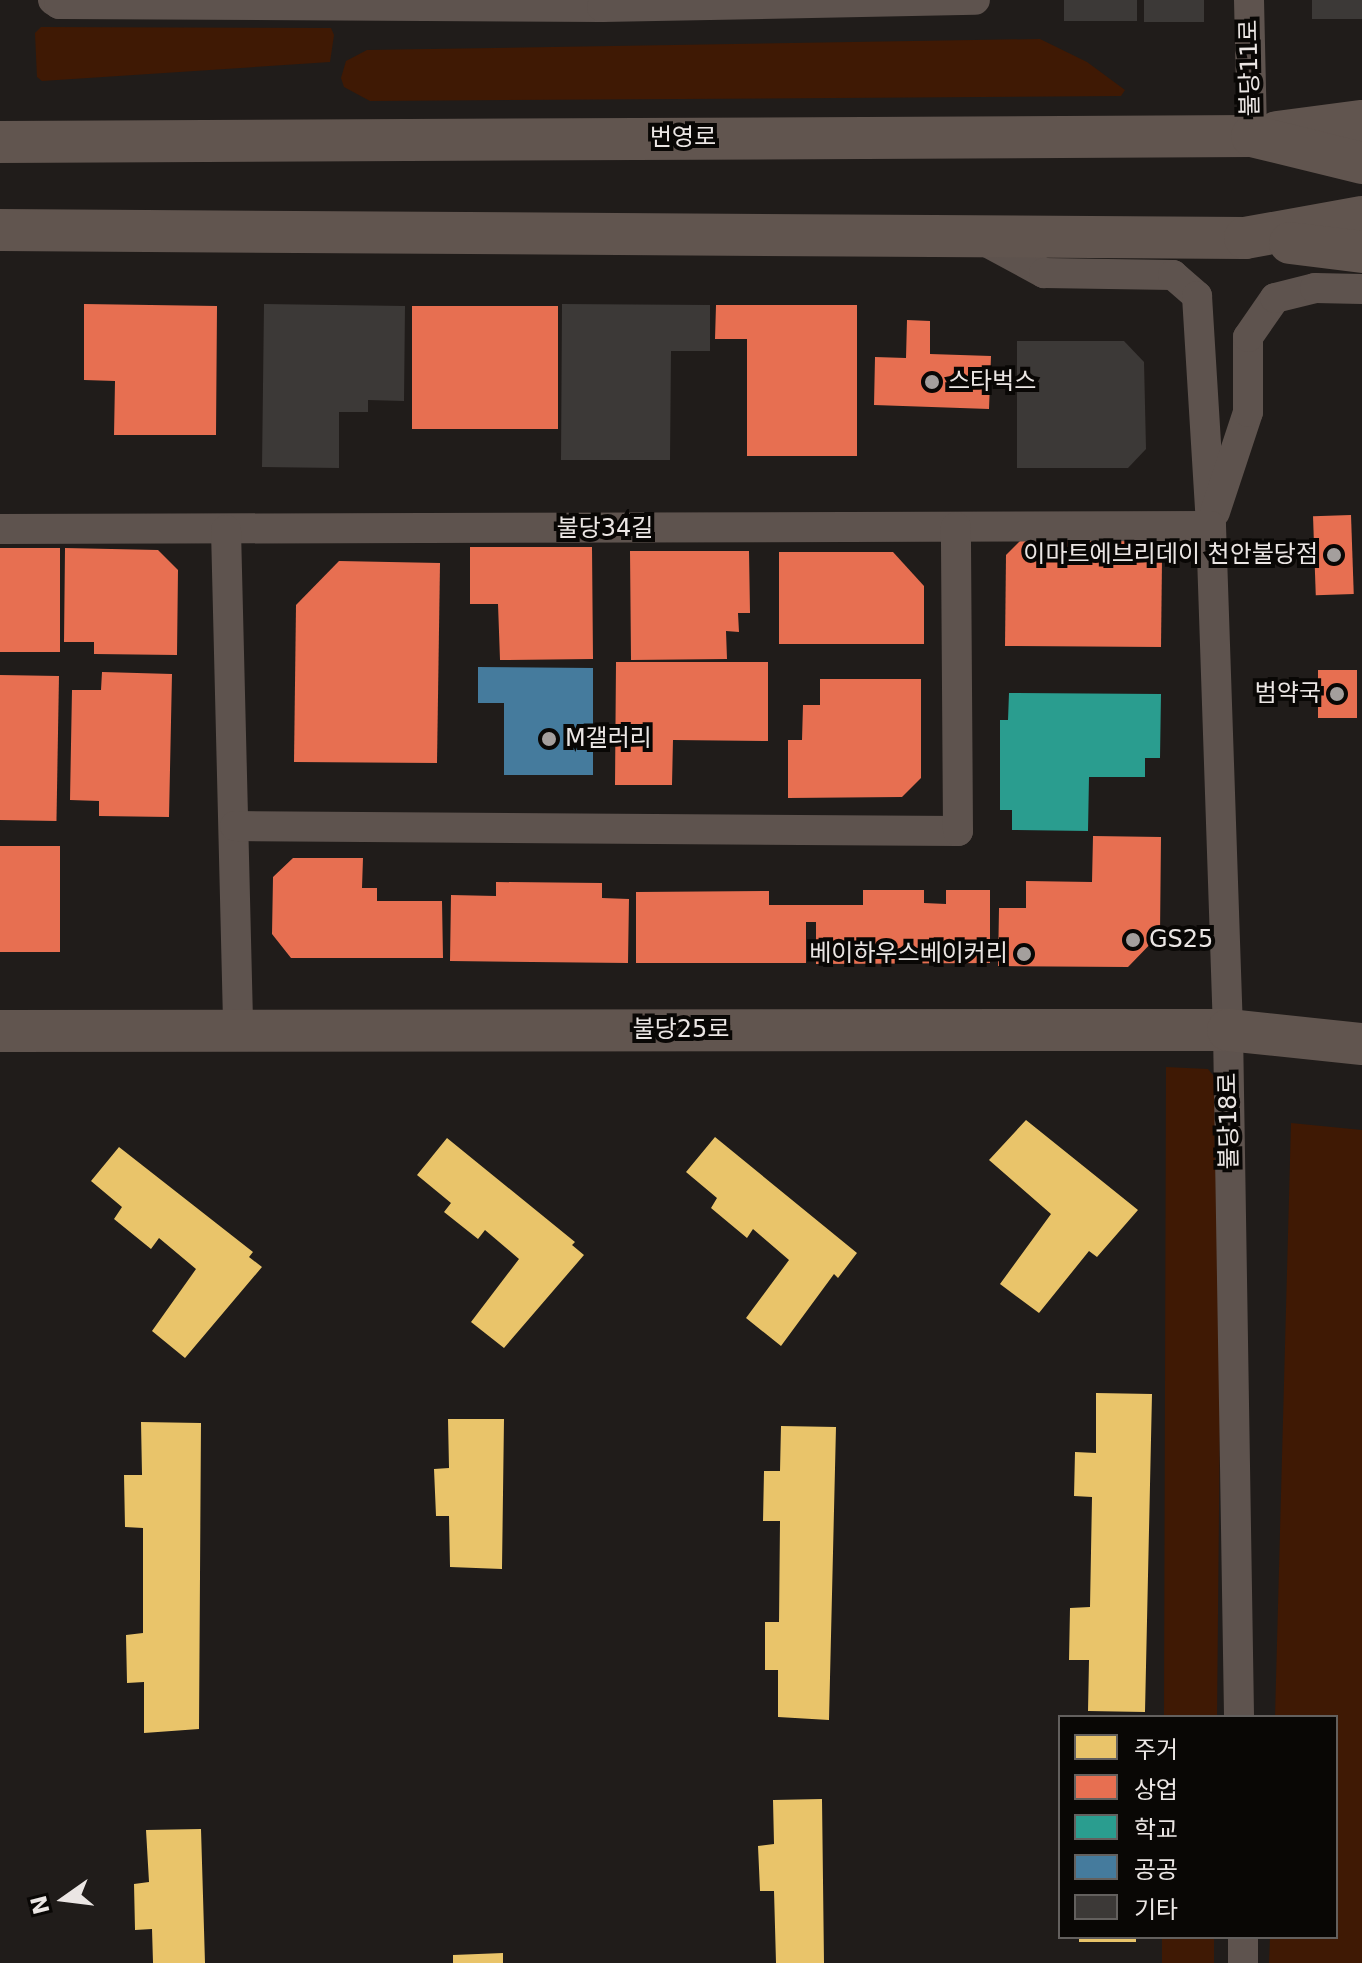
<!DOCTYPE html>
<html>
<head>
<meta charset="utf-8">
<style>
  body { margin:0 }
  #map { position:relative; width:1362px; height:1963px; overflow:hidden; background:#201c1a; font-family:"DejaVu Sans","Noto Sans KR",sans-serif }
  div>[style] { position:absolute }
  .green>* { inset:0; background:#3f1904; transform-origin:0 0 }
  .homes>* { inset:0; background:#e9c46a; transform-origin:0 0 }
  .shops>* { inset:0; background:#e76f51; transform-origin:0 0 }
  .schools>* { inset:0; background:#2a9d8f }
  .public>* { inset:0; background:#457b9d }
  .building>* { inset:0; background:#3c3937; transform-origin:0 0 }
  .street>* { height:30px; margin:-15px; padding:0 15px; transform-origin:15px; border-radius:15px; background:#5e534e }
  .secondary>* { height:42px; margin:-21px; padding:0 21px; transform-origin:21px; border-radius:21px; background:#61554f }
  .dots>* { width:22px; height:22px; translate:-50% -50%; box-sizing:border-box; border:4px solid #090705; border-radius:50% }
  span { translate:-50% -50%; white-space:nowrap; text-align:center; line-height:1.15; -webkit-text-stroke:8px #090705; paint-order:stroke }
  .street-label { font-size:24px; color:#ebe6e4 }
  .poi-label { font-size:24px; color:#ebe6e4 }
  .left { translate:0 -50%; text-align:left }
  .right { translate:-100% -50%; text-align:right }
  .legend { position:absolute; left:1058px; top:1715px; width:280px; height:224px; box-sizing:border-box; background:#090705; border:2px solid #63605e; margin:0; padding:10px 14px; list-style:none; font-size:24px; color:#ebe6e4 }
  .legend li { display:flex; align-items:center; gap:16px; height:40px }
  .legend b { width:40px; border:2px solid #63605e }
  .north { position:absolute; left:24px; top:1859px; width:80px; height:80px; -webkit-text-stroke:6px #090705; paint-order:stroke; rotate:256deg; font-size:22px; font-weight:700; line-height:32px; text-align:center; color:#ebe6e4 }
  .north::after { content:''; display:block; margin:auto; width:28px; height:36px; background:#ebe6e4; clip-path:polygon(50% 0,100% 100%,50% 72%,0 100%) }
</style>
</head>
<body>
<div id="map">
  <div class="green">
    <div style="clip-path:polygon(41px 27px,331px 28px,334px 35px,330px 62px,42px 81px,37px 77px,35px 33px)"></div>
    <div style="clip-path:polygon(1040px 39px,1087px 62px,1125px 90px,1121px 96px,370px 101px,344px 87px,341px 78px,346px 61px,367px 50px)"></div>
    <div style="clip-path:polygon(1166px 1067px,1208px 1069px,1223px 1087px,1217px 1717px,1164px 1717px)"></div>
    <div style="clip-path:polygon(1291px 1123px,1362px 1130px,1362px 1963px,1269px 1963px,1270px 1937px,1336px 1937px,1336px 1717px,1275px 1717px)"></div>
    <div style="left:1162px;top:1937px;width:52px;height:26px"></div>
  </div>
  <div class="homes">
    <div style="clip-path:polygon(1026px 1120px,1138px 1210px,1097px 1257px,1089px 1251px,1039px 1313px,1000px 1284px,1051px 1214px,989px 1160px)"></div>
    <div style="clip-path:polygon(715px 1137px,857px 1253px,838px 1278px,834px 1274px,781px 1346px,746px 1318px,789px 1260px,753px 1229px,747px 1238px,711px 1208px,717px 1198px,686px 1172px)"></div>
    <div style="clip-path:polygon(447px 1138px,575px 1242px,572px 1245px,584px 1255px,504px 1348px,471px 1322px,519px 1259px,485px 1230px,478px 1239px,444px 1212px,451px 1203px,417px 1175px)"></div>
    <div style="clip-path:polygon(119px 1147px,253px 1252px,249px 1257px,262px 1267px,185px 1358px,152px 1331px,196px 1269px,159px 1238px,151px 1249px,114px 1219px,122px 1207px,91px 1181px)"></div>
    <div style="clip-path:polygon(1096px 1393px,1152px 1394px,1145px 1712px,1088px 1711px,1089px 1660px,1069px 1660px,1070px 1608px,1090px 1607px,1092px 1497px,1074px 1496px,1075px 1452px,1096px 1453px)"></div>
    <div style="clip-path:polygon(448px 1419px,504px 1419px,502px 1569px,450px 1567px,449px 1516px,436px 1516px,434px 1469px,449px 1468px)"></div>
    <div style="clip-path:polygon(141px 1422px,201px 1423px,199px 1729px,144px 1733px,144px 1682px,127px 1683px,126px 1635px,143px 1633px,143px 1528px,125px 1527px,124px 1475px,142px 1475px)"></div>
    <div style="clip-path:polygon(781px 1426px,836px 1427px,829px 1720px,778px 1717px,778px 1670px,765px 1670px,765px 1622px,779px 1622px,780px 1521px,763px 1521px,764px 1471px,780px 1471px)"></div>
    <div style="clip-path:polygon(822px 1799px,824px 1963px,776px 1963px,774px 1891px,760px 1891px,758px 1846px,774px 1844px,773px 1800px)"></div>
    <div style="clip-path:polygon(201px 1829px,205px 1963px,153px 1963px,152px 1929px,135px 1930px,134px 1884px,149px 1882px,146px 1830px)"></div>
    <div style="left:1079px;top:1937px;width:57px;height:5px"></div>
    <div style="clip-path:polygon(503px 1953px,503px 1963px,453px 1963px,453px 1955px)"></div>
  </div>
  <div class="shops">
    <div style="clip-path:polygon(84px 304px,217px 306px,216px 435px,114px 435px,115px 381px,84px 380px)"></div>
    <div style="clip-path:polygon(716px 305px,857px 305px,857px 456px,747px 456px,747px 339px,715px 339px)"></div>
    <div style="left:412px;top:306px;width:146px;height:123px"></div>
    <div style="clip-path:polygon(907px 320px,930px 321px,930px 354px,991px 356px,989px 409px,874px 405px,875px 357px,906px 358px)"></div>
    <div style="left:1351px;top:515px;width:79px;height:38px;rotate:88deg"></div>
    <div style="clip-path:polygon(1020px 541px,1144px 541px,1162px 560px,1161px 647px,1005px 646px,1006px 555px)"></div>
    <div style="clip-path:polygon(470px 547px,592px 547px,593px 659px,500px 660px,498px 604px,470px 604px)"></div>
    <div style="left:0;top:548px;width:60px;height:104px"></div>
    <div style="clip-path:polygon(65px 548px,158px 550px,178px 570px,177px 655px,94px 654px,94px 642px,64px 642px)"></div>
    <div style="clip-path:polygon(630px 551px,749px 551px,750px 613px,738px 613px,739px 632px,726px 631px,727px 659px,631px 660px)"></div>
    <div style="clip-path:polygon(779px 552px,893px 552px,924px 586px,924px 644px,779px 644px)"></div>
    <div style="clip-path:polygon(339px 561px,440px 563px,437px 763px,294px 762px,296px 605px)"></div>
    <div style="clip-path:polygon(616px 662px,768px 662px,768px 741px,673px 740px,672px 785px,615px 785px)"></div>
    <div style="left:1318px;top:670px;width:39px;height:48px"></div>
    <div style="clip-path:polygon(102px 672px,172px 674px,169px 817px,99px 816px,99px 801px,70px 800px,72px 690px,101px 690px)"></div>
    <div style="left:0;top:675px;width:59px;height:145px;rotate:1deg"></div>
    <div style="clip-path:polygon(820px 679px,921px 679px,921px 778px,902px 797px,788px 798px,788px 740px,802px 740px,803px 705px,820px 705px)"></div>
    <div style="clip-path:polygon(1093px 836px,1161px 837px,1160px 934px,1128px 967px,998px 966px,999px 908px,1026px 908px,1026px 881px,1092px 882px)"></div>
    <div style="left:0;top:846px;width:60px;height:106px"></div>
    <div style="clip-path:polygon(293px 858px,363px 858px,362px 888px,377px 888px,377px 901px,442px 901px,443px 958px,291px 958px,272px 934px,273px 877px)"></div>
    <div style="clip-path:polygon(496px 882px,602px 883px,602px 898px,629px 899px,628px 963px,450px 961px,451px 895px,496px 896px)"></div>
    <div style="clip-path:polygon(863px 890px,924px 890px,924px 903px,946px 904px,946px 890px,990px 890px,990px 963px,816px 964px,816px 922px,806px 922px,806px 963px,636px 963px,636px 892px,769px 891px,769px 905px,863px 905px)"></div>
  </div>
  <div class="schools">
    <div style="clip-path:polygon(1009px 693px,1161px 694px,1160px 758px,1145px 758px,1145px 777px,1089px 777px,1088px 831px,1012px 830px,1012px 810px,1000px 810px,1000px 720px,1008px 720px)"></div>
  </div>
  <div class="public">
    <div style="clip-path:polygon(478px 667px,593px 668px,593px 775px,504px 775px,504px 703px,478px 703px)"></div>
  </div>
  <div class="building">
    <div style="left:1064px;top:0;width:73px;height:21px"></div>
    <div style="left:1144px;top:0;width:60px;height:22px"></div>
    <div style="left:1312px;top:0;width:50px;height:19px"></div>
    <div style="clip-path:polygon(264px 304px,405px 306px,404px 401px,368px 400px,368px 412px,339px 412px,339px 468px,262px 467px)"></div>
    <div style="clip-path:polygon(562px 304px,710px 305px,710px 351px,671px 351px,670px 460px,561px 460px)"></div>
    <div style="clip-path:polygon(1017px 341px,1124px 341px,1144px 362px,1146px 449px,1128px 468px,1017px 468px)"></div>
  </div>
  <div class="street">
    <div style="left:53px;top:0;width:7px;rotate:34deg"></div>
    <div style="left:59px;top:4px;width:543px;rotate:0.32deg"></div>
    <div style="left:602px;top:7px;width:373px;rotate:-1.1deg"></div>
    <div style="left:1249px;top:0;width:136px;rotate:88.7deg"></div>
    <div style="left:981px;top:239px;width:72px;rotate:28.4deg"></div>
    <div style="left:1044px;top:273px;width:129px;rotate:0.9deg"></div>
    <div style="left:1173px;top:275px;width:32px;rotate:41deg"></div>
    <div style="left:1197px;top:296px;width:230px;rotate:86.5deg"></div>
    <div style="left:1211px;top:526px;width:504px;rotate:88.07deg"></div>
    <div style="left:1228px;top:1030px;width:687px;rotate:89.08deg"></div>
    <div style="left:1215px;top:512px;width:105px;rotate:-71.7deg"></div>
    <div style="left:1248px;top:412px;width:75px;rotate:-90deg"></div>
    <div style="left:1248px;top:337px;width:47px;rotate:-55.3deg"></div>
    <div style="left:1275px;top:298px;width:41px;rotate:-14deg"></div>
    <div style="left:1315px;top:288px;width:47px;rotate:1.2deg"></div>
    <div style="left:0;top:529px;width:1211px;rotate:-0.14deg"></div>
    <div style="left:226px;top:530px;width:497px;rotate:88.6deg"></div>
    <div style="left:235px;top:826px;width:723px;rotate:0.4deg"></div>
    <div style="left:958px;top:831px;width:304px;rotate:-90.4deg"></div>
    <div style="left:1243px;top:1937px;width:26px;rotate:90deg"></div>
  </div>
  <div class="secondary">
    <div style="left:1277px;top:132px;width:86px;rotate:-7.4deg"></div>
    <div style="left:0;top:142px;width:1252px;rotate:-0.27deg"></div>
    <div style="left:1252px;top:136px;width:113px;rotate:13.8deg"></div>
    <div style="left:0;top:230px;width:1245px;rotate:0.37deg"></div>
    <div style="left:1245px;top:238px;width:119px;rotate:-10.2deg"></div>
    <div style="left:1290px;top:243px;width:73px;rotate:7.1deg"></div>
    <div style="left:0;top:1031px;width:1228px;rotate:-0.05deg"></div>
    <div style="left:1228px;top:1030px;width:135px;rotate:6deg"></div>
  </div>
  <div class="dots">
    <div style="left:932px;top:382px;background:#a49f9d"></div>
    <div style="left:1334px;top:555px;background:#a49f9d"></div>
    <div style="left:1337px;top:694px;background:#a49f9d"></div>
    <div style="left:549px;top:739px;background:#a49f9d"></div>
    <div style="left:1133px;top:940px;background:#a49f9d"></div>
    <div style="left:1024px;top:954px;background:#a49f9d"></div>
  </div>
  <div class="street-label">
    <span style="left:1250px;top:68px;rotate:-91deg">불당11로</span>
    <span style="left:683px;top:138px">번영로</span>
    <span style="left:605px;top:529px">불당34길</span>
    <span style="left:681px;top:1030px">불당25로</span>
    <span style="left:1229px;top:1121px;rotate:-91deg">불당18로</span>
  </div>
  <div class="poi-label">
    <span class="left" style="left:948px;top:382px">스타벅스</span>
    <span class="right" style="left:1318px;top:555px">이마트에브리데이 천안불당점</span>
    <span class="right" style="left:1321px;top:694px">범약국</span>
    <span class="left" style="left:565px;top:739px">M갤러리</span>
    <span class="left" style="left:1149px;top:940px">GS25</span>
    <span class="right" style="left:1008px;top:954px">베이하우스베이커리</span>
  </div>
  <ul class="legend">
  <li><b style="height:22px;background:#e9c46a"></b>주거</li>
  <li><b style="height:22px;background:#e76f51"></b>상업</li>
  <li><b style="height:22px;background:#2a9d8f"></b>학교</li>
  <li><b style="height:22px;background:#457b9d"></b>공공</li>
  <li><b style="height:22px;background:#3c3937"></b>기타</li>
  </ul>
  <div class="north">N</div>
</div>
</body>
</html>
